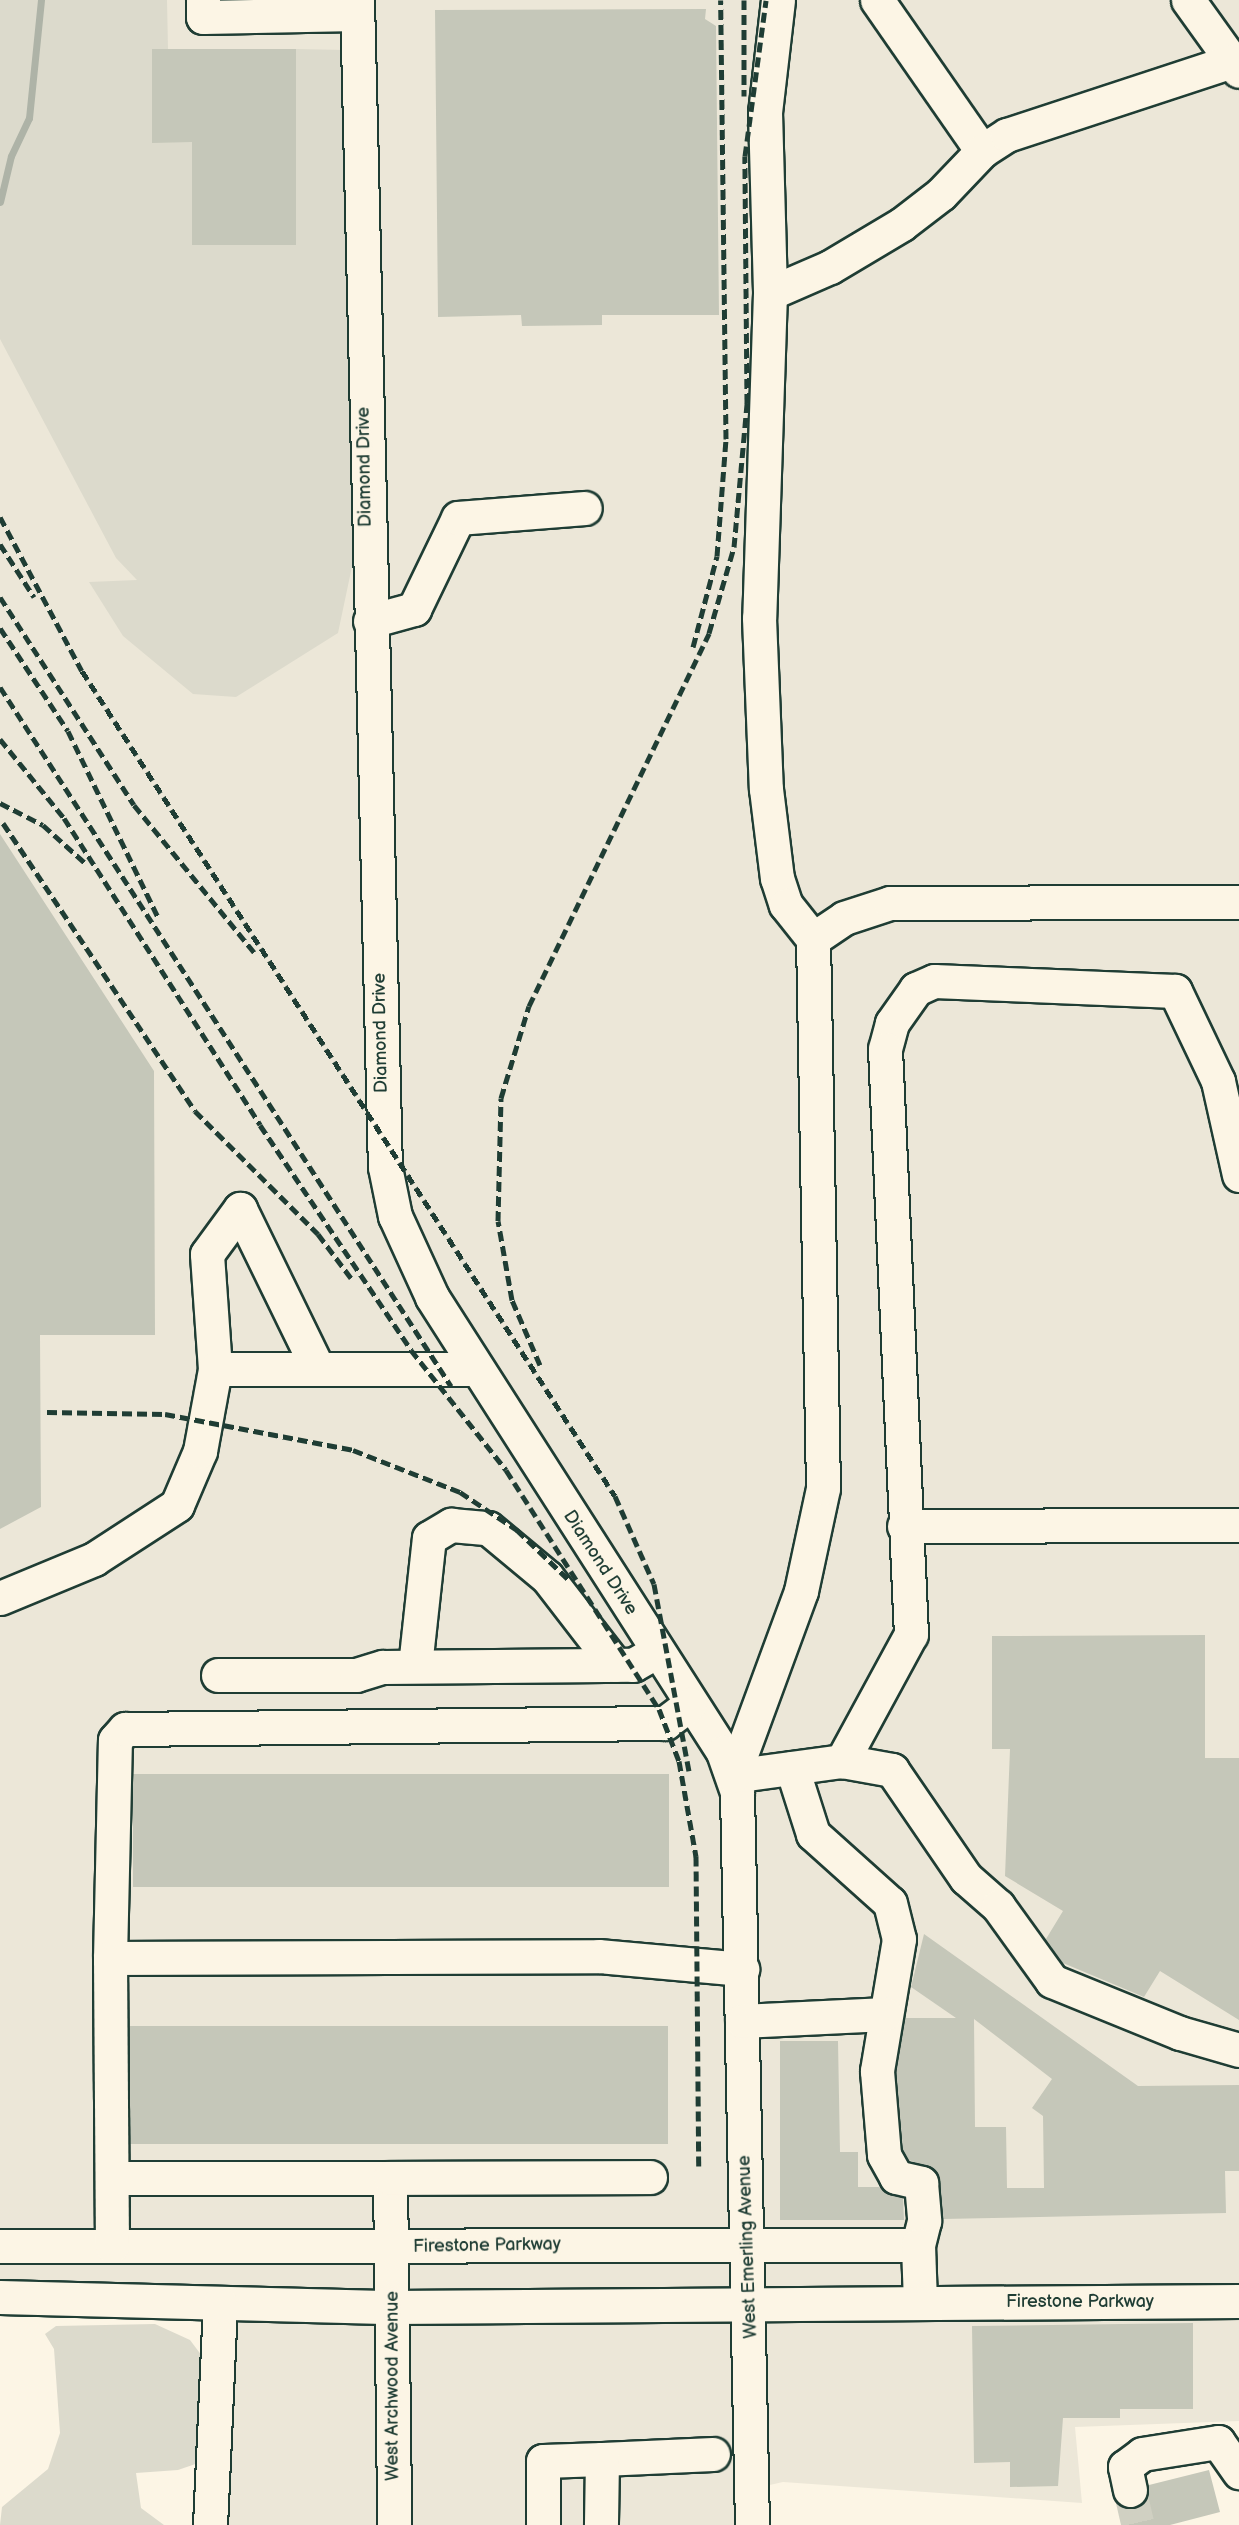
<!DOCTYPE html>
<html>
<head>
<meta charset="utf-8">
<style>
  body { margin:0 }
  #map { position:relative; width:1239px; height:2525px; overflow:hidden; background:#fcf5e5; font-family:"Balsamiq Sans",sans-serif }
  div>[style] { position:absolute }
  .built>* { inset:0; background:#ece7d8 }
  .green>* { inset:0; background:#dcdacc }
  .stream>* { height:7px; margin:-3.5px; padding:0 3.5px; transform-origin:3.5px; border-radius:3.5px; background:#aeb3a7 }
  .building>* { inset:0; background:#c5c7b9; transform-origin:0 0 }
  .minor-tunnel>* { height:33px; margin-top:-16.5px; transform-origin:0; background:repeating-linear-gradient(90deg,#d0d0c2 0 33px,transparent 0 50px) }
  .roads { filter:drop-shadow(2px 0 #1f3d34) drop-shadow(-2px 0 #1f3d34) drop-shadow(0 2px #1f3d34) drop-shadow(0 -2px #1f3d34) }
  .minor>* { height:33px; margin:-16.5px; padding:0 16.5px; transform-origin:16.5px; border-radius:16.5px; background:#fcf5e5 }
  .rail>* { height:5px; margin-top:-2.5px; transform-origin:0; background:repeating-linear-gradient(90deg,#1f3d34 0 10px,transparent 0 15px) }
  span { translate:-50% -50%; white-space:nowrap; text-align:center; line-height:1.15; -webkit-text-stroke:5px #fcf5e5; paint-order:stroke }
  .street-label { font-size:18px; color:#1f3d34 }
</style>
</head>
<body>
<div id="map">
  <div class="built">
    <div style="clip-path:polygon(0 0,1239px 0,1239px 2421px,1075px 2427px,1082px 2503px,783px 2482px,752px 2489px,752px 2525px,210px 2525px,220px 2303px,0 2297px)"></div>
  </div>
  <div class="green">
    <div style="clip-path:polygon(0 0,167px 0,168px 49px,152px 50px,152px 142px,192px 142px,192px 245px,296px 244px,296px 49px,345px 50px,354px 557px,338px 633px,236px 697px,193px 694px,123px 636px,89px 582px,137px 580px,116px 558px,0 339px)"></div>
    <div style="clip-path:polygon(155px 2324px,190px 2340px,208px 2364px,207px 2460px,178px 2470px,136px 2473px,141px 2508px,164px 2525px,0 2525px,2px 2507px,48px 2469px,60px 2433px,54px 2349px,45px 2334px,56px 2326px)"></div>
  </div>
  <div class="stream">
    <div style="left:0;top:202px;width:47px;rotate:-76.6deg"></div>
    <div style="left:11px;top:156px;width:42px;rotate:-64.7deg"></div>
    <div style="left:29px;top:118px;width:119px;rotate:-84.2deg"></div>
  </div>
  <div class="building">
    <div style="clip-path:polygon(706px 9px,705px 19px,716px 26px,719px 315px,602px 315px,602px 325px,522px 326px,521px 315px,438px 317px,435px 10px)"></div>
    <div style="clip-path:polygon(152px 49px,296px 49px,296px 245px,192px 245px,192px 142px,152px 143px)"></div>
    <div style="clip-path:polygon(0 834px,154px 1071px,155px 1335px,40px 1335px,41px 1507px,0 1529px)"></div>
    <div style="clip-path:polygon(1205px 1635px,1205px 1758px,1239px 1758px,1239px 2020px,1160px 1971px,1144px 1997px,1063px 1963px,1046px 1939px,1063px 1911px,1005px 1876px,1010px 1749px,992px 1749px,992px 1636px)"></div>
    <div style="left:133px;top:1774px;width:536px;height:113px"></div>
    <div style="clip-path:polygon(evenodd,924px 1934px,1138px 2086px,1239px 2085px,1239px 2171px,1225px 2171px,1226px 2213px,943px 2219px,936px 2171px,909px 2160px,903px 2149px,896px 2072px,905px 2018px,956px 2018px,911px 1987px,924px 1934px,974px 2019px,1052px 2079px,1032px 2108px,1043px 2116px,1044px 2188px,1007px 2188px,1006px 2127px,975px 2127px,974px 2019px)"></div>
    <div style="left:668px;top:2026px;width:118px;height:538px;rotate:90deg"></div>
    <div style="clip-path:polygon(780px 2041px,838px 2041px,840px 2152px,858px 2152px,858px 2187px,879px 2187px,903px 2198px,904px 2220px,780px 2220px)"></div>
    <div style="clip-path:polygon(1193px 2323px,1193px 2409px,1120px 2409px,1120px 2418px,1063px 2418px,1058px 2486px,1010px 2487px,1010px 2462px,974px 2463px,972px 2326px)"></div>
    <div style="clip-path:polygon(1209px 2470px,1220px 2512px,1170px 2525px,1128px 2525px,1124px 2508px,1143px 2504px,1149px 2485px)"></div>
  </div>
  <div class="minor-tunnel">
    <div style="left:1130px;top:2490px;width:36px;rotate:77deg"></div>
  </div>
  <div class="roads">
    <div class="minor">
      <div style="left:203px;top:0;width:17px;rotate:90deg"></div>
      <div style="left:203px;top:17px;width:154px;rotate:-1.1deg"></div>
      <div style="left:357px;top:0;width:1167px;rotate:88.63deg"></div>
      <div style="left:385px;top:1167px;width:50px;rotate:78.5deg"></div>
      <div style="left:395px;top:1216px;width:89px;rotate:65.4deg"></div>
      <div style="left:432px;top:1297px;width:540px;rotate:57.4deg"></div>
      <div style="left:723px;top:1752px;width:42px;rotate:70.7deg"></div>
      <div style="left:737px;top:1792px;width:733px;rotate:88.83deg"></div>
      <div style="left:778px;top:0;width:113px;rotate:96.6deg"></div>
      <div style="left:765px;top:112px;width:181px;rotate:88.4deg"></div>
      <div style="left:770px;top:293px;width:325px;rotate:91.9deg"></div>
      <div style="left:759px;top:618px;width:171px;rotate:87.7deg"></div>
      <div style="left:766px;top:789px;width:90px;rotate:83deg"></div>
      <div style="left:777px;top:878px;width:28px;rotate:72deg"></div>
      <div style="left:786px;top:905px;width:43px;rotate:51.5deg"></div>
      <div style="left:877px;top:0;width:184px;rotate:55.2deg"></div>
      <div style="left:1188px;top:0;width:87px;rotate:54.3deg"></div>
      <div style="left:770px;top:293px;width:65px;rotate:-23.4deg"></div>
      <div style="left:830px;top:267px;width:84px;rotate:-30.8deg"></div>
      <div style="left:902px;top:224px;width:49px;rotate:-37.6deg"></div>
      <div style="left:941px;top:194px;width:59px;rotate:-46.4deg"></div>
      <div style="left:982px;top:151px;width:30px;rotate:-33deg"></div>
      <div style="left:1007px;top:135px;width:237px;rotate:-18.2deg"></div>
      <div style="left:370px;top:621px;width:46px;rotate:-15.3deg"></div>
      <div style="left:414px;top:609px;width:101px;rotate:-64.2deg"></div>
      <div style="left:458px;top:518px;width:127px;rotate:-4.5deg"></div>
      <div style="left:1239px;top:1175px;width:96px;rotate:-102.6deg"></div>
      <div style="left:1218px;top:1081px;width:100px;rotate:-115.5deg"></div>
      <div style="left:1175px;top:991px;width:241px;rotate:-177.6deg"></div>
      <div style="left:934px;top:981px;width:20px;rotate:156deg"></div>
      <div style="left:916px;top:989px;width:42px;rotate:125.2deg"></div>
      <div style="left:892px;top:1023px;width:27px;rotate:105deg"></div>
      <div style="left:885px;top:1049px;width:586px;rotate:87.46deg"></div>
      <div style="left:911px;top:1634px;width:145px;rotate:118.5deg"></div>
      <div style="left:842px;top:1761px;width:51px;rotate:10.2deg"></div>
      <div style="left:892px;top:1770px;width:131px;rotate:55.6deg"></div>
      <div style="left:966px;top:1878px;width:43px;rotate:41.2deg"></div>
      <div style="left:998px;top:1906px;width:92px;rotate:54.2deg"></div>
      <div style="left:1052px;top:1981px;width:138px;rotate:22.1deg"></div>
      <div style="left:1180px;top:2033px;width:61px;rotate:16.1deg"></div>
      <div style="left:215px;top:1369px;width:115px;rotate:-94deg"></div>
      <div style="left:207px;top:1254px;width:56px;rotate:-53.7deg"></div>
      <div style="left:240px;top:1209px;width:178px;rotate:64deg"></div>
      <div style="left:904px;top:1526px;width:335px;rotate:-0.2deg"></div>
      <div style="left:0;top:1598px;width:102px;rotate:-22.5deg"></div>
      <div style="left:94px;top:1559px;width:99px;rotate:-33deg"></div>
      <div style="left:177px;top:1505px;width:59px;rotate:-66.9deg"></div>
      <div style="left:200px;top:1451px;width:83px;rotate:-79.6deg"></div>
      <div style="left:215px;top:1369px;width:261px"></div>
      <div style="left:415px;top:1666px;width:129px;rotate:-83.8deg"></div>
      <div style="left:429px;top:1538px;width:26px;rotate:-31deg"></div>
      <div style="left:451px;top:1525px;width:37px;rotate:5deg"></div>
      <div style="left:488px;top:1528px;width:77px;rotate:39.7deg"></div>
      <div style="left:547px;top:1577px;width:111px;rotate:52.3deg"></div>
      <div style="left:218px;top:1675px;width:138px"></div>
      <div style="left:356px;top:1675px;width:28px;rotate:-17deg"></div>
      <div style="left:383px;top:1667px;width:250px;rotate:-0.5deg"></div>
      <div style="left:633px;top:1665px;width:28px;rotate:-30deg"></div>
      <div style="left:842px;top:1761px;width:110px;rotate:172.2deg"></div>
      <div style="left:733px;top:1776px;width:197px;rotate:-69.8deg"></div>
      <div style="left:801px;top:1591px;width:105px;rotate:-77.9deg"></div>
      <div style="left:823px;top:1488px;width:549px;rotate:-91.04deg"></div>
      <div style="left:813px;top:939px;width:37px;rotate:-34deg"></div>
      <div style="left:844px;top:918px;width:48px;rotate:-18.1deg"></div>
      <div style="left:890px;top:903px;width:349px;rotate:-0.2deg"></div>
      <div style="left:792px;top:1768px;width:69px;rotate:72.3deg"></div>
      <div style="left:813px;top:1834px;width:103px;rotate:41.9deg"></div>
      <div style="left:890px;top:1903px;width:37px;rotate:76deg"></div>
      <div style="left:899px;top:1939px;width:134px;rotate:99.5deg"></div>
      <div style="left:877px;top:2071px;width:84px;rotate:85.2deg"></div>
      <div style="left:884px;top:2155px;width:25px;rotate:61deg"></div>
      <div style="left:896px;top:2177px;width:26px;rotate:13deg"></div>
      <div style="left:921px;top:2183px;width:38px;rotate:85deg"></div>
      <div style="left:924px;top:2221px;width:25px;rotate:104deg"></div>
      <div style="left:110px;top:1958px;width:218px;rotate:-88.7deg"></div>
      <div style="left:115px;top:1740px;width:15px;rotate:-48deg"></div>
      <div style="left:125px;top:1729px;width:540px;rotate:-0.64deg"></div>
      <div style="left:665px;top:1723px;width:31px;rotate:-37deg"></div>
      <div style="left:742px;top:2021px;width:143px;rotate:-2.8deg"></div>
      <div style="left:112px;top:2178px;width:278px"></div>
      <div style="left:390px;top:2178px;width:347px;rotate:89.3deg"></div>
      <div style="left:390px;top:2178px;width:260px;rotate:-0.2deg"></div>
      <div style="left:0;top:2246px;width:918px;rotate:-0.06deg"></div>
      <div style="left:918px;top:2245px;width:57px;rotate:88deg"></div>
      <div style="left:112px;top:2246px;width:288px;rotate:-90.4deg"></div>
      <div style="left:110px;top:1958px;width:489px;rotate:-0.2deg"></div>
      <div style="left:599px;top:1956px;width:144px;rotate:5.2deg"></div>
      <div style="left:0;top:2297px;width:393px;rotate:1.5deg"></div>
      <div style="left:393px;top:2307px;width:846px;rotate:-0.41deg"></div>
      <div style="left:602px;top:2459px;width:111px;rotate:-2.6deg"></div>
      <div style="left:1130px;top:2490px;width:24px;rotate:-102deg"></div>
      <div style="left:1125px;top:2467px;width:21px;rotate:-37deg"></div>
      <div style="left:1142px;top:2454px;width:77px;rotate:-9deg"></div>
      <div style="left:1218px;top:2442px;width:37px;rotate:55deg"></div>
      <div style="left:210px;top:2525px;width:222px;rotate:-87.4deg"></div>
      <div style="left:543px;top:2525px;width:64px;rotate:-90deg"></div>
      <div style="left:543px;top:2461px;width:59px;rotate:-1.9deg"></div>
      <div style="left:602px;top:2459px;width:66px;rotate:90.9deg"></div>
    </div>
  </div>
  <div class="rail">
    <div style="left:744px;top:0;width:96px;rotate:90deg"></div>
    <div style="left:0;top:517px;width:174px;rotate:62deg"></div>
    <div style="left:82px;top:671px;width:982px;rotate:57.14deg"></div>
    <div style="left:615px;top:1496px;width:96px;rotate:66.1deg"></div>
    <div style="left:654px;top:1584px;width:195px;rotate:79.4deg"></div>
    <div style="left:0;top:544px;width:63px;rotate:57.3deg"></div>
    <div style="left:0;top:597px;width:247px;rotate:57.2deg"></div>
    <div style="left:134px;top:805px;width:190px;rotate:50.8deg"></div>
    <div style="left:0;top:628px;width:123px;rotate:56.6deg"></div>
    <div style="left:68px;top:731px;width:209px;rotate:64.2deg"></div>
    <div style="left:693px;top:647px;width:94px;rotate:-75.2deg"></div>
    <div style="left:717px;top:556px;width:117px;rotate:-85.6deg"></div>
    <div style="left:726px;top:439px;width:439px;rotate:-90.7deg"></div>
    <div style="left:0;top:687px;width:832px;rotate:57.17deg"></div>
    <div style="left:0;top:739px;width:102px;rotate:51deg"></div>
    <div style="left:64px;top:818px;width:364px;rotate:57.4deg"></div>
    <div style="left:260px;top:1125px;width:271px;rotate:56.1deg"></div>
    <div style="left:411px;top:1350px;width:153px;rotate:51.6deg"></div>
    <div style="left:506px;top:1470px;width:284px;rotate:57.4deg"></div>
    <div style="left:659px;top:1709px;width:56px;rotate:69deg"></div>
    <div style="left:679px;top:1761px;width:97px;rotate:79.9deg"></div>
    <div style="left:696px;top:1856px;width:313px;rotate:89.5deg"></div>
    <div style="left:0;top:803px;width:48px;rotate:27.1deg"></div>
    <div style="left:43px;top:825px;width:57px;rotate:42.1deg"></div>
    <div style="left:3px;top:823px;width:346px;rotate:56.3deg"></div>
    <div style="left:195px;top:1111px;width:174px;rotate:45deg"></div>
    <div style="left:318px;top:1234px;width:55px;rotate:53.1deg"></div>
    <div style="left:540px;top:1365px;width:71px;rotate:-113.3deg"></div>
    <div style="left:512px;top:1300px;width:80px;rotate:-100deg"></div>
    <div style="left:498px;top:1221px;width:123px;rotate:-88.6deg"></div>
    <div style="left:501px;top:1098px;width:96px;rotate:-73.1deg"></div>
    <div style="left:529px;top:1006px;width:414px;rotate:-64.2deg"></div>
    <div style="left:709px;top:633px;width:90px;rotate:-73.8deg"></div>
    <div style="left:734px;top:547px;width:145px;rotate:-84.8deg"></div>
    <div style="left:747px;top:403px;width:247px;rotate:-90.5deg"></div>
    <div style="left:745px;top:156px;width:157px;rotate:-82.3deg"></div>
    <div style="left:47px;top:1412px;width:118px;rotate:1deg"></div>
    <div style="left:165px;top:1414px;width:191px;rotate:10.8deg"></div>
    <div style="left:353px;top:1450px;width:115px;rotate:21.4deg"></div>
    <div style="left:460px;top:1492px;width:69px;rotate:33.7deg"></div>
    <div style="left:517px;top:1530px;width:72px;rotate:43.9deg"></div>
  </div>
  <div class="street-label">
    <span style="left:365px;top:467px;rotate:-91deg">Diamond Drive</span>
    <span style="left:381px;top:1033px;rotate:-91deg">Diamond Drive</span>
    <span style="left:600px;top:1563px;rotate:57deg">Diamond Drive</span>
    <span style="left:487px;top:2246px;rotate:-1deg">Firestone Parkway</span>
    <span style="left:748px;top:2247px;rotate:-92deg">West Emerling Avenue</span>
    <span style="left:1080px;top:2302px">Firestone Parkway</span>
    <span style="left:393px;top:2386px;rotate:-90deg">West Archwood Avenue</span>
  </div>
</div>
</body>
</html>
